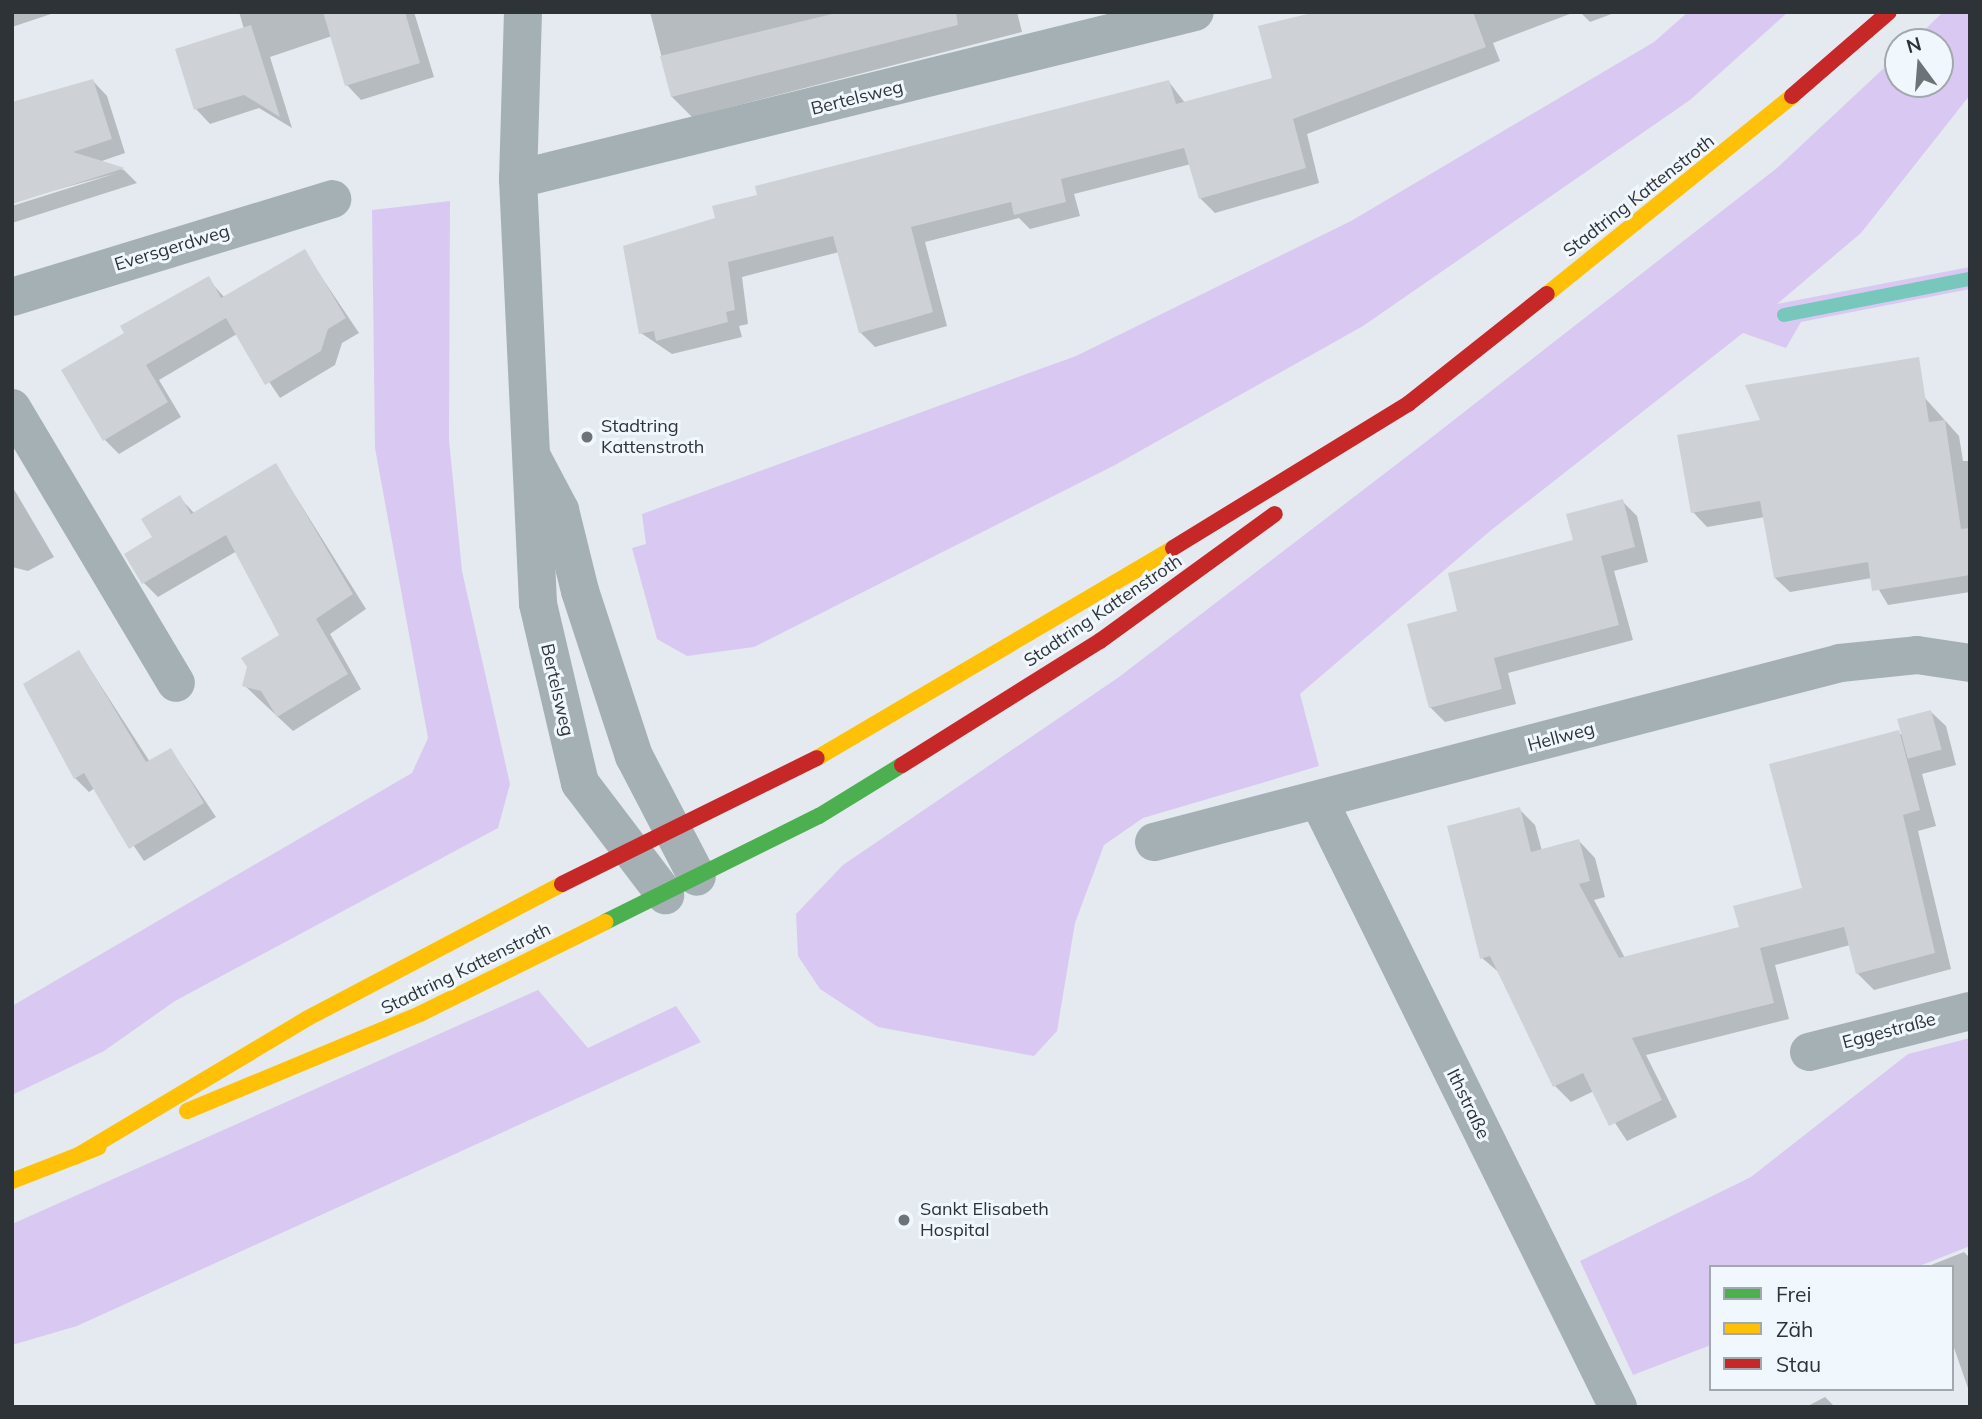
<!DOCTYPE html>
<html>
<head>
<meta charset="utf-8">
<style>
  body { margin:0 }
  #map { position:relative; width:1982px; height:1419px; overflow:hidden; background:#e4eaef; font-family:Mulish,sans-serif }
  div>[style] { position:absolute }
  .green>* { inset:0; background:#d9c9f2 }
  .shadow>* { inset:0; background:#0003 }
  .stream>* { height:14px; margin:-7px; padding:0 7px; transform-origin:7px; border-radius:7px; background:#78c7bc }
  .building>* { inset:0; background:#ced1d6; transform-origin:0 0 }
  .street>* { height:38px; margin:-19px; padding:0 19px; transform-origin:19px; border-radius:19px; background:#a4b0b4 }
  .fast>* { height:16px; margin:-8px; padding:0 8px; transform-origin:8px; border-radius:8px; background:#4caf50 }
  .slow>* { height:16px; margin:-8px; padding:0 8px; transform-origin:8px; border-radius:8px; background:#ffc107 }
  .jam>* { height:16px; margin:-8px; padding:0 8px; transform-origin:8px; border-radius:8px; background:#c62828 }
  .dots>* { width:19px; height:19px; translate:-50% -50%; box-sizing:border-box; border:4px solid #f0f7fd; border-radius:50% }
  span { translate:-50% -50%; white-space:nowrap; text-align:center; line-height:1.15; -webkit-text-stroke:6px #f0f7fd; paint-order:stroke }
  .street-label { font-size:18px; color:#2e3337 }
  .poi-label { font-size:18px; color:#2e3337 }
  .left { translate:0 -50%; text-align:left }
  .frame { position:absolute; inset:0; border:14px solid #2e3337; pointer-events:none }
  .legend { position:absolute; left:1709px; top:1265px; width:245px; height:126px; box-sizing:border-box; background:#f0f7fd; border:2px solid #a2a9ae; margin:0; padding:9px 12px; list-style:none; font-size:21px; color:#2e3337 }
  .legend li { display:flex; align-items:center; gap:14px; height:35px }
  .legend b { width:35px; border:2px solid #a2a9ae }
  .north { position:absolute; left:1884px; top:28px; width:70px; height:70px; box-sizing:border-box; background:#f0f7fd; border:2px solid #a2a9ae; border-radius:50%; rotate:344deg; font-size:19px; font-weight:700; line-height:28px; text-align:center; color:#2e3337 }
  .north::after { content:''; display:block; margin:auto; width:24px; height:32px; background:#6e7377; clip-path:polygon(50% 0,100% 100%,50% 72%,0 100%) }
</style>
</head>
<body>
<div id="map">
  <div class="green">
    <div style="clip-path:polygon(1688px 12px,1788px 12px,1690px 100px,1363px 326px,1115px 465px,754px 647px,687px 656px,657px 639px,632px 548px,646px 544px,642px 514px,1076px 356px,1351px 221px,1654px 42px)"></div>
    <div style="clip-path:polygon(1943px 12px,1970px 12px,1970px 95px,1861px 233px,1777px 304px,1970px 267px,1970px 289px,1801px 322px,1786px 348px,1743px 333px,1490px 531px,1300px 694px,1319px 766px,1143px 818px,1104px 845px,1075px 923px,1057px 1031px,1034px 1056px,878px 1027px,820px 989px,798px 956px,796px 914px,843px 865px,1119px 677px,1427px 441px,1777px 168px,1898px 55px,1898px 84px,1940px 84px,1940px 42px,1912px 42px)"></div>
    <div style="clip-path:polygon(450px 201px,449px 440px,462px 571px,510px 784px,498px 828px,175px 1001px,104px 1051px,12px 1095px,12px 1006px,412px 773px,428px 738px,375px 448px,372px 210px)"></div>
    <div style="clip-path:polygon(538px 990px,588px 1048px,676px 1006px,701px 1042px,77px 1326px,12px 1345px,12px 1224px)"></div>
    <div style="clip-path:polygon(1970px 1038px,1970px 1246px,1917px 1267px,1711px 1267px,1711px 1345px,1633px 1375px,1580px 1261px,1751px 1177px,1908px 1054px)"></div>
  </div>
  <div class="shadow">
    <div style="clip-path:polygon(12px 12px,57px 12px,12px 27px)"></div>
    <div style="clip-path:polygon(239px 12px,414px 12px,434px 77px,361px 100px,347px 85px,332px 36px,270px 57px,292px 128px,259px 108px,210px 124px,196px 109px,178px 50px,244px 29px)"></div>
    <div style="clip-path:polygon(650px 12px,1017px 12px,1022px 32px,692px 117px,672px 97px)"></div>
    <div style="clip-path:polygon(1320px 12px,1575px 12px,1493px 43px,1500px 61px,1307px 134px,1319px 183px,1215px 213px,1200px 198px,1191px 164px,1074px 194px,1080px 216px,1030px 229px,1019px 218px,925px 242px,947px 326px,875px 347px,860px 332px,839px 252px,742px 277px,748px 324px,739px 326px,742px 337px,672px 354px,641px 333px,625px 248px,1169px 82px,1185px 103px,1274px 80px)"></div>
    <div style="clip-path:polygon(1580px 12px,1617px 12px,1590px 22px)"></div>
    <div style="clip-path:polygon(93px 81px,107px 96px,125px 153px,99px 162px,124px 170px,137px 183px,12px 223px,12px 206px,117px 173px,12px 202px)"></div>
    <div style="clip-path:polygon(304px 251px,359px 333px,342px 343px,335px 365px,280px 398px,237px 334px,159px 380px,181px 417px,119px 454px,105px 440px,126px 334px,208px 279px,225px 298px)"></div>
    <div style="clip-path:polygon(1924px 397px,1959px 436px,1963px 461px,1970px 461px,1970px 592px,1888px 605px,1872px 578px,1790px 592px,1775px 578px,1765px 517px,1707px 527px,1693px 512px)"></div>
    <div style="clip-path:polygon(276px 465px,366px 609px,330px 634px,361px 689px,293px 731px,244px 685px,282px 636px,237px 551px,158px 597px,144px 583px,155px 538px,180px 498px,195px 514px)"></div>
    <div style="clip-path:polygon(12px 486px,54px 557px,28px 571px,12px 567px)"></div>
    <div style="clip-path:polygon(1622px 501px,1637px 516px,1648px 562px,1614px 571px,1633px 640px,1508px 673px,1516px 704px,1445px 722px,1430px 707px,1459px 613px,1575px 541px)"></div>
    <div style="clip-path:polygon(79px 652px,150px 762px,171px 750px,216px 817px,144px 861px,95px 788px,89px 792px,75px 778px)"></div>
    <div style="clip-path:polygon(1931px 712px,1946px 726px,1956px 765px,1922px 774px,1936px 826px,1918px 831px,1951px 969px,1874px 990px,1858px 974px,1850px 945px,1775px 965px,1789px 1019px,1646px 1055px,1677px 1117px,1627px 1141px,1594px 1091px,1571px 1102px,1555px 1086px,1501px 974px,1482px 958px,1519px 809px,1535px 825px,1542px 851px,1579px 841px,1595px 858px,1605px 897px,1594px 900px,1625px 958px,1741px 928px,1804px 890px,1898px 732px,1903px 736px)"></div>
    <div style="clip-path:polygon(1964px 1252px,1970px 1258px,1970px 1394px,1952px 1342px,1952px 1267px,1926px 1267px)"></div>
    <div style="clip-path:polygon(1825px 1397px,1835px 1407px,1806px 1407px)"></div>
  </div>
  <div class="stream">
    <div style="left:1784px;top:315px;width:189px;rotate:-11deg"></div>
  </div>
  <div class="building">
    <div style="clip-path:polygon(323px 12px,405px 12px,420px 63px,345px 86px)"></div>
    <div style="clip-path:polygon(840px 12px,956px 12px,958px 25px,671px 97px,660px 56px)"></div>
    <div style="clip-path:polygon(1316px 12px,1473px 12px,1486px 47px,1293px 119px,1306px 168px,1199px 199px,1184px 148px,1061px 179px,1066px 202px,1014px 215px,1011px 202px,911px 227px,933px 312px,910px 319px,859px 333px,833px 236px,728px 262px,735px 310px,726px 312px,728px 322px,656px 341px,654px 331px,639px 334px,623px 246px,715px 218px,712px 206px,757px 195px,755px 186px,1169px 80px,1176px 104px,1272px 78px,1258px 26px)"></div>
    <div style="clip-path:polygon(251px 25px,280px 117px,244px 95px,194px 110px,175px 49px)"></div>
    <div style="clip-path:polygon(93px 79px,112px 139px,73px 152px,125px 168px,12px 204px,12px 102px)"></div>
    <div style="clip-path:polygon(305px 249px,346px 318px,328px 329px,321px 351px,265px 385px,226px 318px,146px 365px,168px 402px,103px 441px,61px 370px,124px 333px,120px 326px,209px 276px,221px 298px)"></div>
    <div style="clip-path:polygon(1919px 357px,1929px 422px,1945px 420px,1961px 529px,1970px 528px,1970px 575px,1872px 591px,1868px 562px,1774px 578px,1760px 501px,1691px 513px,1677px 435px,1760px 420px,1745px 385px)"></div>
    <div style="clip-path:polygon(276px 463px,353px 594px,316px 619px,348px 674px,277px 717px,261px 691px,242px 686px,247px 667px,241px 658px,279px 635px,226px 535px,142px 584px,124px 554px,152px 537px,141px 519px,180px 495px,191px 514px)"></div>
    <div style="clip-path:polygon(1623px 499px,1635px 547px,1601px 556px,1619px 625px,1494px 658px,1502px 689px,1429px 708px,1407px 624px,1457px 611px,1448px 573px,1573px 540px,1566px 514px)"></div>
    <div style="clip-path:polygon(79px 650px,146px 762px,171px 748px,204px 803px,129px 849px,84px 773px,74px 779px,23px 684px)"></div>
    <div style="left:1931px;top:710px;width:41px;height:35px;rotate:75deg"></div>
    <div style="clip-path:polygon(1899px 730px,1920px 810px,1903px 815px,1935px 953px,1856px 974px,1844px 927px,1760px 948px,1774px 1003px,1632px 1038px,1662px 1100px,1609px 1126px,1583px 1073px,1553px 1087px,1490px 956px,1480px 959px,1447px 826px,1520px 807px,1531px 852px,1579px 839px,1590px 881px,1579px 884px,1619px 958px,1739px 927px,1733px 906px,1802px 888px,1769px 764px)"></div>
  </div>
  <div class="street">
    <div style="left:523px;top:12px;width:167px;rotate:91.7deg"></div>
    <div style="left:518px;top:179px;width:425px;rotate:87.3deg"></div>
    <div style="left:538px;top:604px;width:184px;rotate:76.8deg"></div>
    <div style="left:580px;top:783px;width:141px;rotate:52.8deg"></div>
    <div style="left:518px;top:179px;width:697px;rotate:-13.86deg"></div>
    <div style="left:12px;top:297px;width:335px;rotate:-17deg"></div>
    <div style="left:12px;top:408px;width:320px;rotate:59.2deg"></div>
    <div style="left:533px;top:459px;width:58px;rotate:62.1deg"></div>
    <div style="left:560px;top:510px;width:83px;rotate:76.1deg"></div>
    <div style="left:580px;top:591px;width:174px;rotate:71.9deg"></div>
    <div style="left:634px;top:756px;width:136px;rotate:62.5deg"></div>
    <div style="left:1319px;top:801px;width:676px;rotate:63.74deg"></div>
    <div style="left:1154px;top:842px;width:709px;rotate:-14.62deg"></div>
    <div style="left:1840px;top:663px;width:77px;rotate:-5.9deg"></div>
    <div style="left:1917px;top:655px;width:54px;rotate:8.6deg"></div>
    <div style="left:1809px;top:1052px;width:166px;rotate:-14.3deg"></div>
  </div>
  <div class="fast">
    <div style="left:605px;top:922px;width:239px;rotate:-26.4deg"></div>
    <div style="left:819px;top:816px;width:97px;rotate:-31.6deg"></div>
  </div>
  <div class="slow">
    <div style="left:1547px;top:294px;width:315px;rotate:-38.9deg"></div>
    <div style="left:817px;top:758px;width:413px;rotate:-30.5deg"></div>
    <div style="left:187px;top:1111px;width:252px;rotate:-22.6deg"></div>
    <div style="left:420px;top:1014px;width:207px;rotate:-26.4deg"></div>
    <div style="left:75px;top:1157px;width:271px;rotate:-30.8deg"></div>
    <div style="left:308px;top:1018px;width:287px;rotate:-27.8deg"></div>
    <div style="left:12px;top:1181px;width:93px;rotate:-21.3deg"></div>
  </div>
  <div class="jam">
    <div style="left:1792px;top:96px;width:128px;rotate:-40.9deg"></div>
    <div style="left:1173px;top:548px;width:276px;rotate:-31.5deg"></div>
    <div style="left:1408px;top:404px;width:177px;rotate:-38.4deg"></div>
    <div style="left:902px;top:765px;width:234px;rotate:-32.1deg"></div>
    <div style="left:1100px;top:641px;width:216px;rotate:-36deg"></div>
    <div style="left:562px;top:884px;width:284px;rotate:-26.3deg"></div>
  </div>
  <div class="dots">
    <div style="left:587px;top:437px;background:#6e7377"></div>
    <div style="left:904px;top:1220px;background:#6e7377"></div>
  </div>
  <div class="street-label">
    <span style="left:857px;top:98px;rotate:-14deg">Bertelsweg</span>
    <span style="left:1639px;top:196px;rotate:-38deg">Stadtring Kattenstroth</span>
    <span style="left:172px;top:248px;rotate:-17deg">Eversgerdweg</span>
    <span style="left:1103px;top:611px;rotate:-34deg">Stadtring Kattenstroth</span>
    <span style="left:557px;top:690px;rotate:77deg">Bertelsweg</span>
    <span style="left:1561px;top:737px;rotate:-15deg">Hellweg</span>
    <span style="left:466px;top:969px;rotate:-26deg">Stadtring Kattenstroth</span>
    <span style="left:1889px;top:1031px;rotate:-15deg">Eggestraße</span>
    <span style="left:1468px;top:1104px;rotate:64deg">Ithstraße</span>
  </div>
  <div class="poi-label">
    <span class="left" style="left:601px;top:437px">Stadtring<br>Kattenstroth</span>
    <span class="left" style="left:920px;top:1220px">Sankt Elisabeth<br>Hospital</span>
  </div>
  <div class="frame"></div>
  <ul class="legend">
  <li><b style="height:9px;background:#4caf50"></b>Frei</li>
  <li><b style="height:9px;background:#ffc107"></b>Zäh</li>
  <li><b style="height:9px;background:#c62828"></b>Stau</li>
  </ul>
  <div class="north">N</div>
</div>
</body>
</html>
